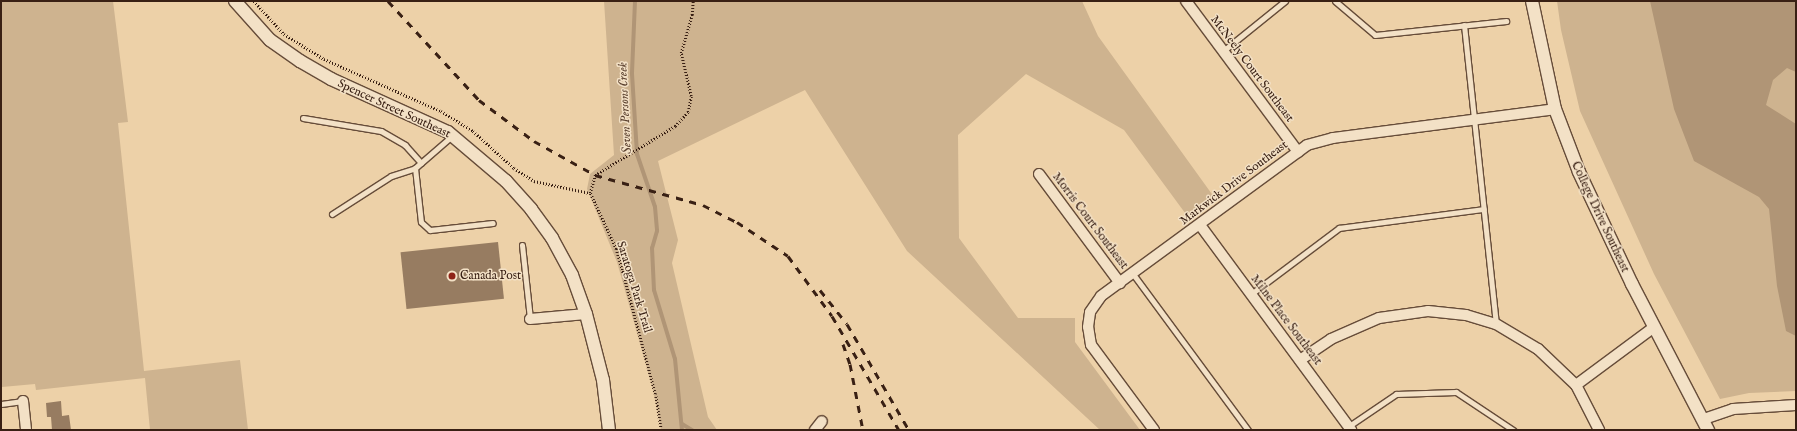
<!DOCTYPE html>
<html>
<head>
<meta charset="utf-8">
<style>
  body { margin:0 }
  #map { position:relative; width:1797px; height:431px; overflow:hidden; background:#edd1a8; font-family:"IM FELL English",serif }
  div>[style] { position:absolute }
  .green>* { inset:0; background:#ceb38f }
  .water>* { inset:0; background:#b09576 }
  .stream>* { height:4px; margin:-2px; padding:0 2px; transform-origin:2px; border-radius:2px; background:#b09576 }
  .building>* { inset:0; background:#977c61; transform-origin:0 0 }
  .path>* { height:2.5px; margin-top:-1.25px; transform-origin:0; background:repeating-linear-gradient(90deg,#392014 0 1px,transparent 0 3px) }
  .roads { filter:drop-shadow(1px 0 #664c39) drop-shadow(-1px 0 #664c39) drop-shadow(0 1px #664c39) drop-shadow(0 -1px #664c39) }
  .service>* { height:5px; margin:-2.5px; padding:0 2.5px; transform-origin:2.5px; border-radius:2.5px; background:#f3e1c6 }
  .minor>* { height:10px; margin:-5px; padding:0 5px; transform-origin:5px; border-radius:5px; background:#f3e1c6 }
  .tertiary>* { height:12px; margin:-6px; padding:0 6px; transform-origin:6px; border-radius:6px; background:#f3e1c6 }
  .rail>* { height:3px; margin-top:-1.5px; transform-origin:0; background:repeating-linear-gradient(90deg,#392014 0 7px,transparent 0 14px) }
  .dots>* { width:11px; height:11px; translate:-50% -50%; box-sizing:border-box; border:2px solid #f3e1c6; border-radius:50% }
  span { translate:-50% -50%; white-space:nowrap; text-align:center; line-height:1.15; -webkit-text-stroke:3px #f3e1c6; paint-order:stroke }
  .street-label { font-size:12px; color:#392014 }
  .poi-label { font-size:12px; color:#392014 }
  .left { translate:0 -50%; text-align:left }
  .water-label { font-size:13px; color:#5d4331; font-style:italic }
  .frame { position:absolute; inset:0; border:2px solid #392014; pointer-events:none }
</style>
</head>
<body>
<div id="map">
  <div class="green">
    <div style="clip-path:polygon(1px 1px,113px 1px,128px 122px,118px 123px,144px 371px,240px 360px,248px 430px,150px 430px,145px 378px,36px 390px,35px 384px,2px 387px,1px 396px)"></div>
    <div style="clip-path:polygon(604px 1px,1082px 1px,1098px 36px,1214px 197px,1188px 217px,1124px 130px,1026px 74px,958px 135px,959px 238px,1018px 318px,1075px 318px,1075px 342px,1140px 430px,1100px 430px,907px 251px,805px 90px,658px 161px,678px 240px,672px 263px,708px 417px,717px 430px,661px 430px,653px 390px,617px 262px,587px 189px,590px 174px,614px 155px)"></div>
    <div style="clip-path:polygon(1557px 1px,1796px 1px,1796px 391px,1749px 393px,1720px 399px,1654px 274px,1580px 111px,1561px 30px)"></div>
  </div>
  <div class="water">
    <div style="clip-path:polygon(1650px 1px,1796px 1px,1796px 72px,1787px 68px,1773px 80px,1766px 105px,1796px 124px,1796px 336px,1786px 331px,1777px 286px,1769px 209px,1759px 197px,1694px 161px,1674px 109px)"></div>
  </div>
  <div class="stream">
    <div style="left:635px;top:1px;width:73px;rotate:92.4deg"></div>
    <div style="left:632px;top:74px;width:80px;rotate:86.4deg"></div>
    <div style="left:637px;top:154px;width:56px;rotate:71.2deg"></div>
    <div style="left:655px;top:207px;width:24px;rotate:85deg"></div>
    <div style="left:657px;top:231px;width:18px;rotate:106deg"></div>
    <div style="left:652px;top:248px;width:42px;rotate:87.3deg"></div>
    <div style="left:654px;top:290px;width:72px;rotate:73.1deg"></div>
    <div style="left:675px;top:359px;width:71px;rotate:84.4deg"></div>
    <div style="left:682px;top:424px;width:12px;rotate:31deg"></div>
  </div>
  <div class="building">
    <div style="left:498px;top:242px;width:57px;height:98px;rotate:84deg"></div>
    <div style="clip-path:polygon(61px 401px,62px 416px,69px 415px,71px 430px,52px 430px,51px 417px,47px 417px,46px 403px)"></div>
  </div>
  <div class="path">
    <div style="left:254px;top:1px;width:45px;rotate:47.7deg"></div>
    <div style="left:284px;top:34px;width:47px;rotate:32deg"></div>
    <div style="left:324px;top:59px;width:128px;rotate:24deg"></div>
    <div style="left:441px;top:111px;width:38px;rotate:32deg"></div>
    <div style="left:473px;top:131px;width:55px;rotate:42.1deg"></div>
    <div style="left:514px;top:168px;width:24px;rotate:33deg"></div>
    <div style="left:534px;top:181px;width:57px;rotate:12.1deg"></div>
    <div style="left:661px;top:430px;width:36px;rotate:-99deg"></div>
    <div style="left:655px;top:394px;width:128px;rotate:-104.9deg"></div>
    <div style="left:622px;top:270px;width:22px;rotate:-106deg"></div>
    <div style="left:616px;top:249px;width:62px;rotate:-114.9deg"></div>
    <div style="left:590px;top:193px;width:19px;rotate:-74deg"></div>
    <div style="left:595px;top:175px;width:94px;rotate:-31.5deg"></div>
    <div style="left:675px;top:126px;width:19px;rotate:-47deg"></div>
    <div style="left:688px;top:112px;width:16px;rotate:-79deg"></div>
    <div style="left:691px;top:96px;width:44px;rotate:-103.1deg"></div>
    <div style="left:681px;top:53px;width:40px;rotate:-74deg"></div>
    <div style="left:692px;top:15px;width:14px;rotate:-86deg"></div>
  </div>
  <div class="roads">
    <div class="service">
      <div style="left:1335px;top:1px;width:52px;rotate:40.4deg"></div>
      <div style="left:1375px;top:35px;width:132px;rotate:-6.1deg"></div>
      <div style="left:1464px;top:25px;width:301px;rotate:83.9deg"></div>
      <div style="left:1223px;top:51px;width:80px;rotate:-38.9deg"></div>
      <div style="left:303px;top:118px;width:79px;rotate:9.5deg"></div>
      <div style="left:381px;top:131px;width:28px;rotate:30deg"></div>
      <div style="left:405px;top:145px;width:24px;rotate:48deg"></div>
      <div style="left:415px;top:168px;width:54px;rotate:83.7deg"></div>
      <div style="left:421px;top:222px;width:12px;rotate:42deg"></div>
      <div style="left:430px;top:230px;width:63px;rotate:-6.3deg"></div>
      <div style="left:332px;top:214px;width:70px;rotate:-32.8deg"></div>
      <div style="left:391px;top:176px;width:25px;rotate:-18deg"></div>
      <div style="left:415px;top:168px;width:49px;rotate:-40.9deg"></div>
      <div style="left:522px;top:245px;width:74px;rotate:83.8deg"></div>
      <div style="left:1133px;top:274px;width:194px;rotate:53.6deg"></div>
      <div style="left:1251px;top:294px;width:110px;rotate:-36.9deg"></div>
      <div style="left:1339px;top:228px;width:146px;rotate:-7.5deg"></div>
      <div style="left:1px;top:404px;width:22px;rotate:-8deg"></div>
      <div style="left:1349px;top:426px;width:57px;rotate:-34.2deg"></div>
      <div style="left:1396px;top:394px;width:60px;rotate:-1.9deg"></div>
      <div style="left:1456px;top:392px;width:69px;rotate:33.7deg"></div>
    </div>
    <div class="minor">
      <div style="left:1186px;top:1px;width:188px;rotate:53.4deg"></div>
      <div style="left:1039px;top:174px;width:136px;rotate:53.4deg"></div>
      <div style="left:1200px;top:225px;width:255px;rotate:53.6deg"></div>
      <div style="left:530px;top:319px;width:56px;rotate:-5.1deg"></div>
      <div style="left:1300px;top:360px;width:37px;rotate:-34deg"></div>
      <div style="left:1331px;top:339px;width:52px;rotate:-23.6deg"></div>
      <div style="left:1379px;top:318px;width:49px;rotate:-8.1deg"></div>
      <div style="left:1428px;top:311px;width:38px;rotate:6deg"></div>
      <div style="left:1466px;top:315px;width:31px;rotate:17deg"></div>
      <div style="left:1496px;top:324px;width:49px;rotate:30.8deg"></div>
      <div style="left:1538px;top:349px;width:52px;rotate:43.5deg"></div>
      <div style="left:1576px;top:385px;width:51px;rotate:62.9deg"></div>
      <div style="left:1576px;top:385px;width:97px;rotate:-36.6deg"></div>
      <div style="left:23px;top:401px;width:29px;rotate:84deg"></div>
      <div style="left:1704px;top:419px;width:31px;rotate:-19deg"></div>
      <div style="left:1733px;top:409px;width:63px;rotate:-3.6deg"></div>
      <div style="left:815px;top:430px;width:11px;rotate:-52deg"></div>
      <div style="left:1154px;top:430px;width:106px;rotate:-126.5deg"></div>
      <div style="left:1091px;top:345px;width:18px;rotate:-99deg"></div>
      <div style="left:1088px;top:327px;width:15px;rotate:-82deg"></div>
      <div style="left:1090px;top:312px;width:19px;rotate:-55deg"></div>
      <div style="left:1101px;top:296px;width:255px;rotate:-36.2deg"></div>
      <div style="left:1307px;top:145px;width:27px;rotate:-15deg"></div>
      <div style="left:1333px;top:138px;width:224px;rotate:-7.4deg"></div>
    </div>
    <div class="tertiary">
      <div style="left:235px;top:1px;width:52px;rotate:48.1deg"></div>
      <div style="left:270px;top:40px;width:37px;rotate:35deg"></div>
      <div style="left:300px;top:61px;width:36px;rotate:30deg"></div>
      <div style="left:331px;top:79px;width:128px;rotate:24.4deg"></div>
      <div style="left:448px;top:132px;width:76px;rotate:40.2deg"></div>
      <div style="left:506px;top:181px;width:38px;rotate:48deg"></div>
      <div style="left:531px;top:209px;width:36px;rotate:54deg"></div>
      <div style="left:552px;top:238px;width:42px;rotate:61.6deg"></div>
      <div style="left:572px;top:275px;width:41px;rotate:70.3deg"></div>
      <div style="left:586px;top:314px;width:68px;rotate:75.6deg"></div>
      <div style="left:603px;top:380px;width:50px;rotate:83.2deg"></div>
      <div style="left:1532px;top:1px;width:110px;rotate:78deg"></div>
      <div style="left:1555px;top:109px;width:67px;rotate:69.1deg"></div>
      <div style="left:1579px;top:172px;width:124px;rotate:64.7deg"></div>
      <div style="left:1632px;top:284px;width:165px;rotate:62.5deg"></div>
    </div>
  </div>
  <div class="rail">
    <div style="left:388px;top:1px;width:134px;rotate:47.4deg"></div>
    <div style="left:479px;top:100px;width:69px;rotate:36.7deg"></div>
    <div style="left:534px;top:141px;width:70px;rotate:29.1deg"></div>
    <div style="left:595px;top:175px;width:112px;rotate:15.5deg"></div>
    <div style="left:703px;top:205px;width:38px;rotate:27deg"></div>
    <div style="left:737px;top:222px;width:61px;rotate:33.7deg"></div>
    <div style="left:788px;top:256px;width:74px;rotate:53.7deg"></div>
    <div style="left:832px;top:316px;width:132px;rotate:59.6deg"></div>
    <div style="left:820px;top:290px;width:43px;rotate:51.5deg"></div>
    <div style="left:847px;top:324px;width:123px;rotate:59.7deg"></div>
    <div style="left:843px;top:344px;width:21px;rotate:71deg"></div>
    <div style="left:850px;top:364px;width:67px;rotate:78.9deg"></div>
  </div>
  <div class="dots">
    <div style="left:452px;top:276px;background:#8f2418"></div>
  </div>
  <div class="street-label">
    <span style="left:1252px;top:69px;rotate:53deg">McNeely Court Southeast</span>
    <span style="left:394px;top:109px;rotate:25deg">Spencer Street Southeast</span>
    <span style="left:1234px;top:183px;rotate:-37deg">Markwick Drive Southeast</span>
    <span style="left:1600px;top:217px;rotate:65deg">College Drive Southeast</span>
    <span style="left:1090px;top:221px;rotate:53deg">Morris Court Southeast</span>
    <span style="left:634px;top:287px;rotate:73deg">Saratoga Park Trail</span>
    <span style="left:1286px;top:320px;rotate:53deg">Milne Place Southeast</span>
  </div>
  <div class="poi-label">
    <span class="left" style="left:460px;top:276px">Canada Post</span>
  </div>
  <div class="water-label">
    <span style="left:626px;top:108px;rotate:-93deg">Seven Persons Creek</span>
  </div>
  <div class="frame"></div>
</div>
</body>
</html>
